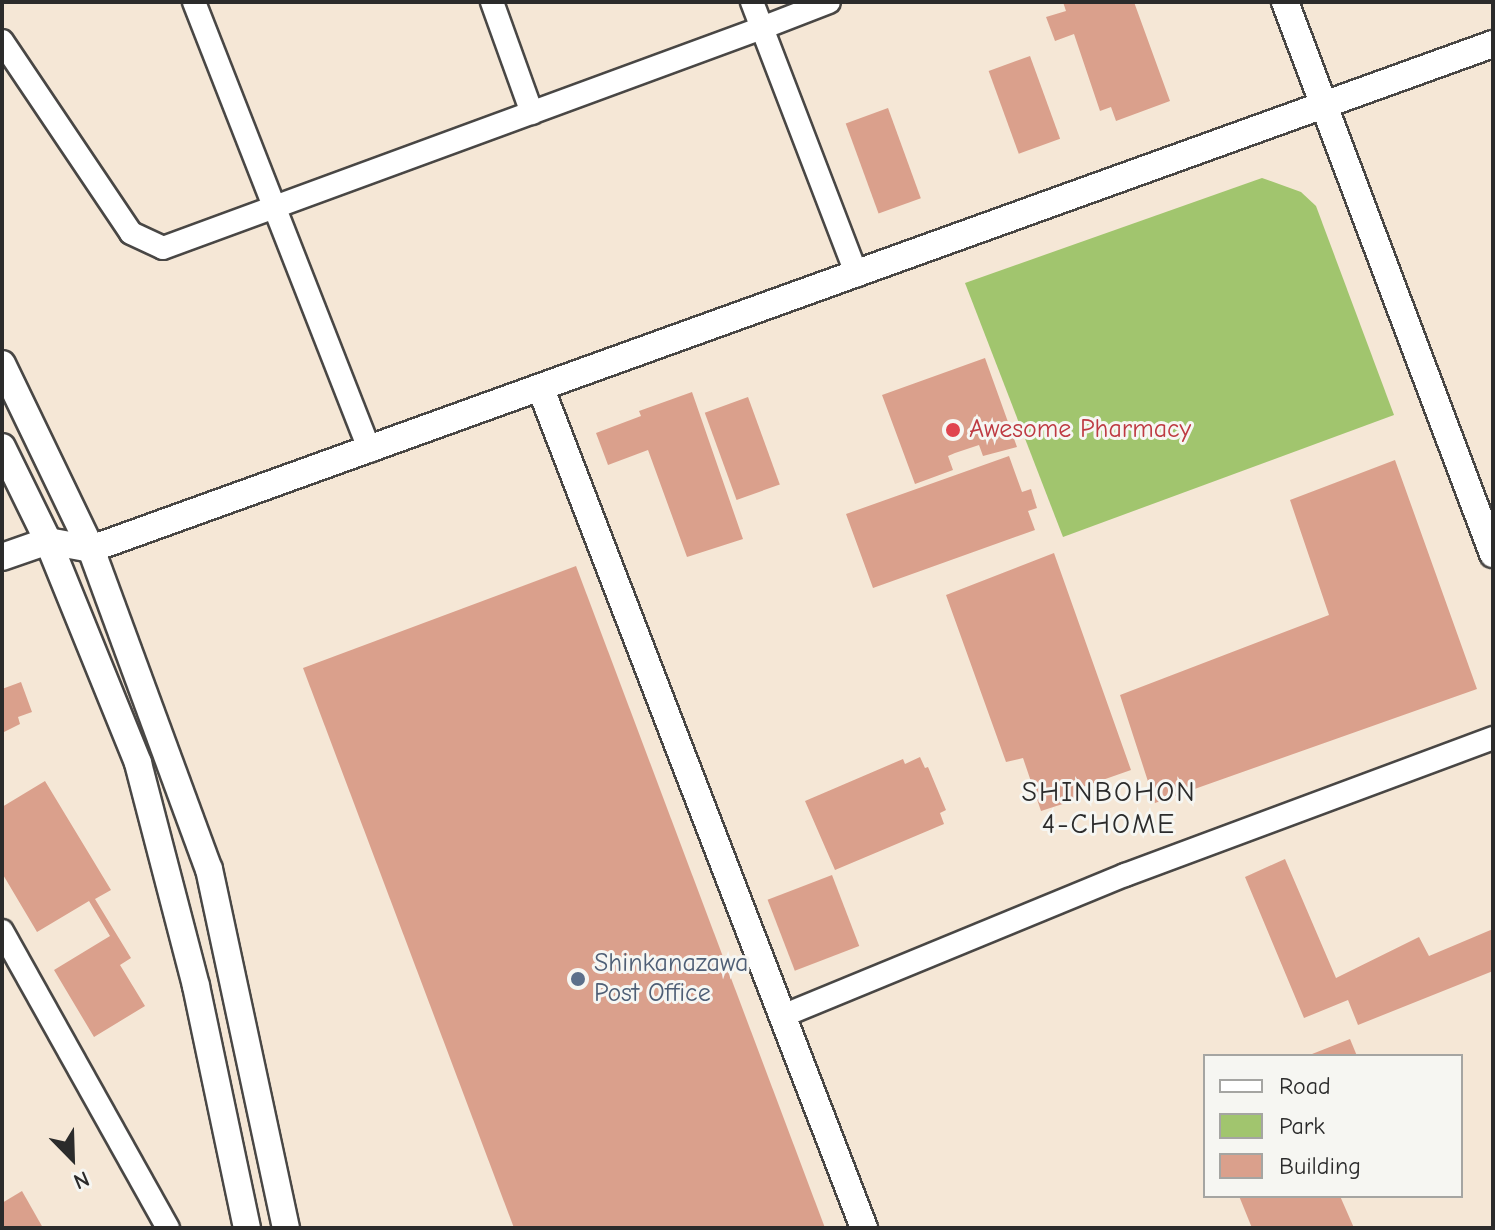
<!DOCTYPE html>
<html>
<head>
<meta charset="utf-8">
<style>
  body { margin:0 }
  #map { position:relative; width:1495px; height:1230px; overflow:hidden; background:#f5e7d6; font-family:"Comic Neue",sans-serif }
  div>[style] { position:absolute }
  .green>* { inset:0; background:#a1c56e }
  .building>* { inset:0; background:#daa08c; transform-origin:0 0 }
  .roads { filter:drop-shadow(2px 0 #494745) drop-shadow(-2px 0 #494745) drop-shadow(0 2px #494745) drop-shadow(0 -2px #494745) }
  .minor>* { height:22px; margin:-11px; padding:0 11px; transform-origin:11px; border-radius:11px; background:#fff }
  .tertiary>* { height:26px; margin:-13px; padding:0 13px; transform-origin:13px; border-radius:13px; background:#fff }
  .dots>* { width:22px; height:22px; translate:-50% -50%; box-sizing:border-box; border:4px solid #f6f6f2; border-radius:50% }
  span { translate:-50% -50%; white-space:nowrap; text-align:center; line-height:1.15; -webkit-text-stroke:6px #f6f6f2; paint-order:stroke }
  .health-label { font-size:26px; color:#be3a42 }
  .left { translate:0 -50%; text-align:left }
  .service-label { font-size:26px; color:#4e5e75 }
  .neighbourhood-label { font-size:28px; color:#2b2b2b; letter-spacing:2px }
  .frame { position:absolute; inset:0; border:4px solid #2b2b2b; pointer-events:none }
  .legend { position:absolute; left:1203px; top:1054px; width:260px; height:144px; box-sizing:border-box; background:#f6f6f2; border:2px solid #a5a5a2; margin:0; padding:10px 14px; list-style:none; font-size:24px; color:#2b2b2b }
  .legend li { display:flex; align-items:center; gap:16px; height:40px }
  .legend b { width:40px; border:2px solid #a5a5a2 }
  .north { position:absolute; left:32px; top:1118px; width:80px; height:80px; -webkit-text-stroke:6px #f6f6f2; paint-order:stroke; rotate:157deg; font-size:22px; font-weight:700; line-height:32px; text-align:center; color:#2b2b2b }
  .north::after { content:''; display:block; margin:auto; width:28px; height:36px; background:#2b2b2b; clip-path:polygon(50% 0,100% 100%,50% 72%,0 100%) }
</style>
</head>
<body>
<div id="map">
  <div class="green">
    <div style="clip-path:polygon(1262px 178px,1301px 192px,1316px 206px,1394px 415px,1063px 537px,965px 283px)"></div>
  </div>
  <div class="building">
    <div style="clip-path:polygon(1063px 2px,1134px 2px,1170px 101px,1116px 121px,1111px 107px,1100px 111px,1074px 34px,1055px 41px,1046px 17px,1066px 11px)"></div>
    <div style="left:1030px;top:56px;width:88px;height:44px;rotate:70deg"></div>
    <div style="left:888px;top:108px;width:96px;height:45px;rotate:70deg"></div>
    <div style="clip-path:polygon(985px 358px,1017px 447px,983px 456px,979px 445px,955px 453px,948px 456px,953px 470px,915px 484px,882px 395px)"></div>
    <div style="clip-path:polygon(692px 392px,743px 539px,687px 557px,648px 450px,608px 465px,596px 433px,641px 416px,639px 411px)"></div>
    <div style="left:748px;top:397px;width:93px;height:46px;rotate:70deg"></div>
    <div style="clip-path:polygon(1009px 456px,1022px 492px,1031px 489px,1037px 508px,1028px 511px,1035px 530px,873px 588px,846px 514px)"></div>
    <div style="clip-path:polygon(1395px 460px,1477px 689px,1155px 803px,1120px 695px,1329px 615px,1290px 500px)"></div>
    <div style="clip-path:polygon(1054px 553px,1131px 770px,1074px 790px,1078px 799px,1041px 811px,1023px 758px,1006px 762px,946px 595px)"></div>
    <div style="clip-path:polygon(576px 566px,825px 1228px,514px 1228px,303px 668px)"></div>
    <div style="clip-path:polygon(21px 682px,32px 712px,18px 717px,20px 724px,2px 733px,2px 689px)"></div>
    <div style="clip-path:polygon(920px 757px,925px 768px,928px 767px,946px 810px,940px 813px,944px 824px,835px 870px,805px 801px,903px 759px,905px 764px)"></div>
    <div style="clip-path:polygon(45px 781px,111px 890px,95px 899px,131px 958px,120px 965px,145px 1006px,94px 1037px,54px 970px,110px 936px,89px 901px,37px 932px,2px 873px,2px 807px)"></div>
    <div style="clip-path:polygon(1285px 859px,1336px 978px,1419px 937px,1429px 956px,1493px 929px,1493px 971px,1358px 1025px,1348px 1000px,1304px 1018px,1245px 877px)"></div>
    <div style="left:832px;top:875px;width:76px;height:69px;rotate:69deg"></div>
    <div style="clip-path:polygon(1350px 1039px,1357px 1056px,1307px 1056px)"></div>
    <div style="clip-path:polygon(22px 1191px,43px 1228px,2px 1228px,2px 1203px)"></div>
    <div style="clip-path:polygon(1239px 1196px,1340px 1196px,1354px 1228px,1252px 1228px)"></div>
  </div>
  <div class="roads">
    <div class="minor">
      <div style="left:194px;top:2px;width:482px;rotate:68.6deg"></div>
      <div style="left:492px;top:2px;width:118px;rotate:70.2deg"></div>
      <div style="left:829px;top:2px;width:72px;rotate:158.8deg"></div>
      <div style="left:762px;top:28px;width:265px;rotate:69deg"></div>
      <div style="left:2px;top:41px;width:231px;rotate:56.1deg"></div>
      <div style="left:131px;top:233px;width:35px;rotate:25deg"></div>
      <div style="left:163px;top:248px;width:638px;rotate:-20.17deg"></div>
      <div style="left:762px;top:28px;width:28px;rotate:-111deg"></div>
      <div style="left:2px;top:931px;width:340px;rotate:60.8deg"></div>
      <div style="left:785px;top:1015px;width:368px;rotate:-22.4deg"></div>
      <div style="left:1125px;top:875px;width:393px;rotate:-20.4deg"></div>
    </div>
    <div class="tertiary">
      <div style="left:1285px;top:2px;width:590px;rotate:69.35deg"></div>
      <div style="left:2px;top:364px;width:205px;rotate:64.3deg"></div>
      <div style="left:91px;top:549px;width:341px;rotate:69.8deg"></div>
      <div style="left:209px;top:869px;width:367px;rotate:77.9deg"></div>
      <div style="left:541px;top:389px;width:899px;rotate:68.94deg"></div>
      <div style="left:2px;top:447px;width:105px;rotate:63.9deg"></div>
      <div style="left:48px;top:541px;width:240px;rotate:67.9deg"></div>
      <div style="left:138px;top:763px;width:230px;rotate:75.4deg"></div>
      <div style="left:196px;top:986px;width:247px;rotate:78.1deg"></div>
      <div style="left:2px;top:557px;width:49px;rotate:-19.2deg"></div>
      <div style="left:48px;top:541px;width:44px;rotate:10.5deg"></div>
      <div style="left:91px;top:549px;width:1490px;rotate:-19.81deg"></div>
    </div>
  </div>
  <div class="dots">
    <div style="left:953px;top:430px;background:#e0444e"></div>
    <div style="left:578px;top:979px;background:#5c6f8a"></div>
  </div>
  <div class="health-label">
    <span class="left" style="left:969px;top:430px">Awesome Pharmacy</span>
  </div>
  <div class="service-label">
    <span class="left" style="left:594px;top:979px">Shinkanazawa<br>Post Office</span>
  </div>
  <div class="neighbourhood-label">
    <span style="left:1109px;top:808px">SHINBOHON<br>4-CHOME</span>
  </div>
  <div class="frame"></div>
  <ul class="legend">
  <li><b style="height:10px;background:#fff"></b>Road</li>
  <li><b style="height:22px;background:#a1c56e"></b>Park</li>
  <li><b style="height:22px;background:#daa08c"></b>Building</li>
  </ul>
  <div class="north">N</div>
</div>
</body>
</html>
